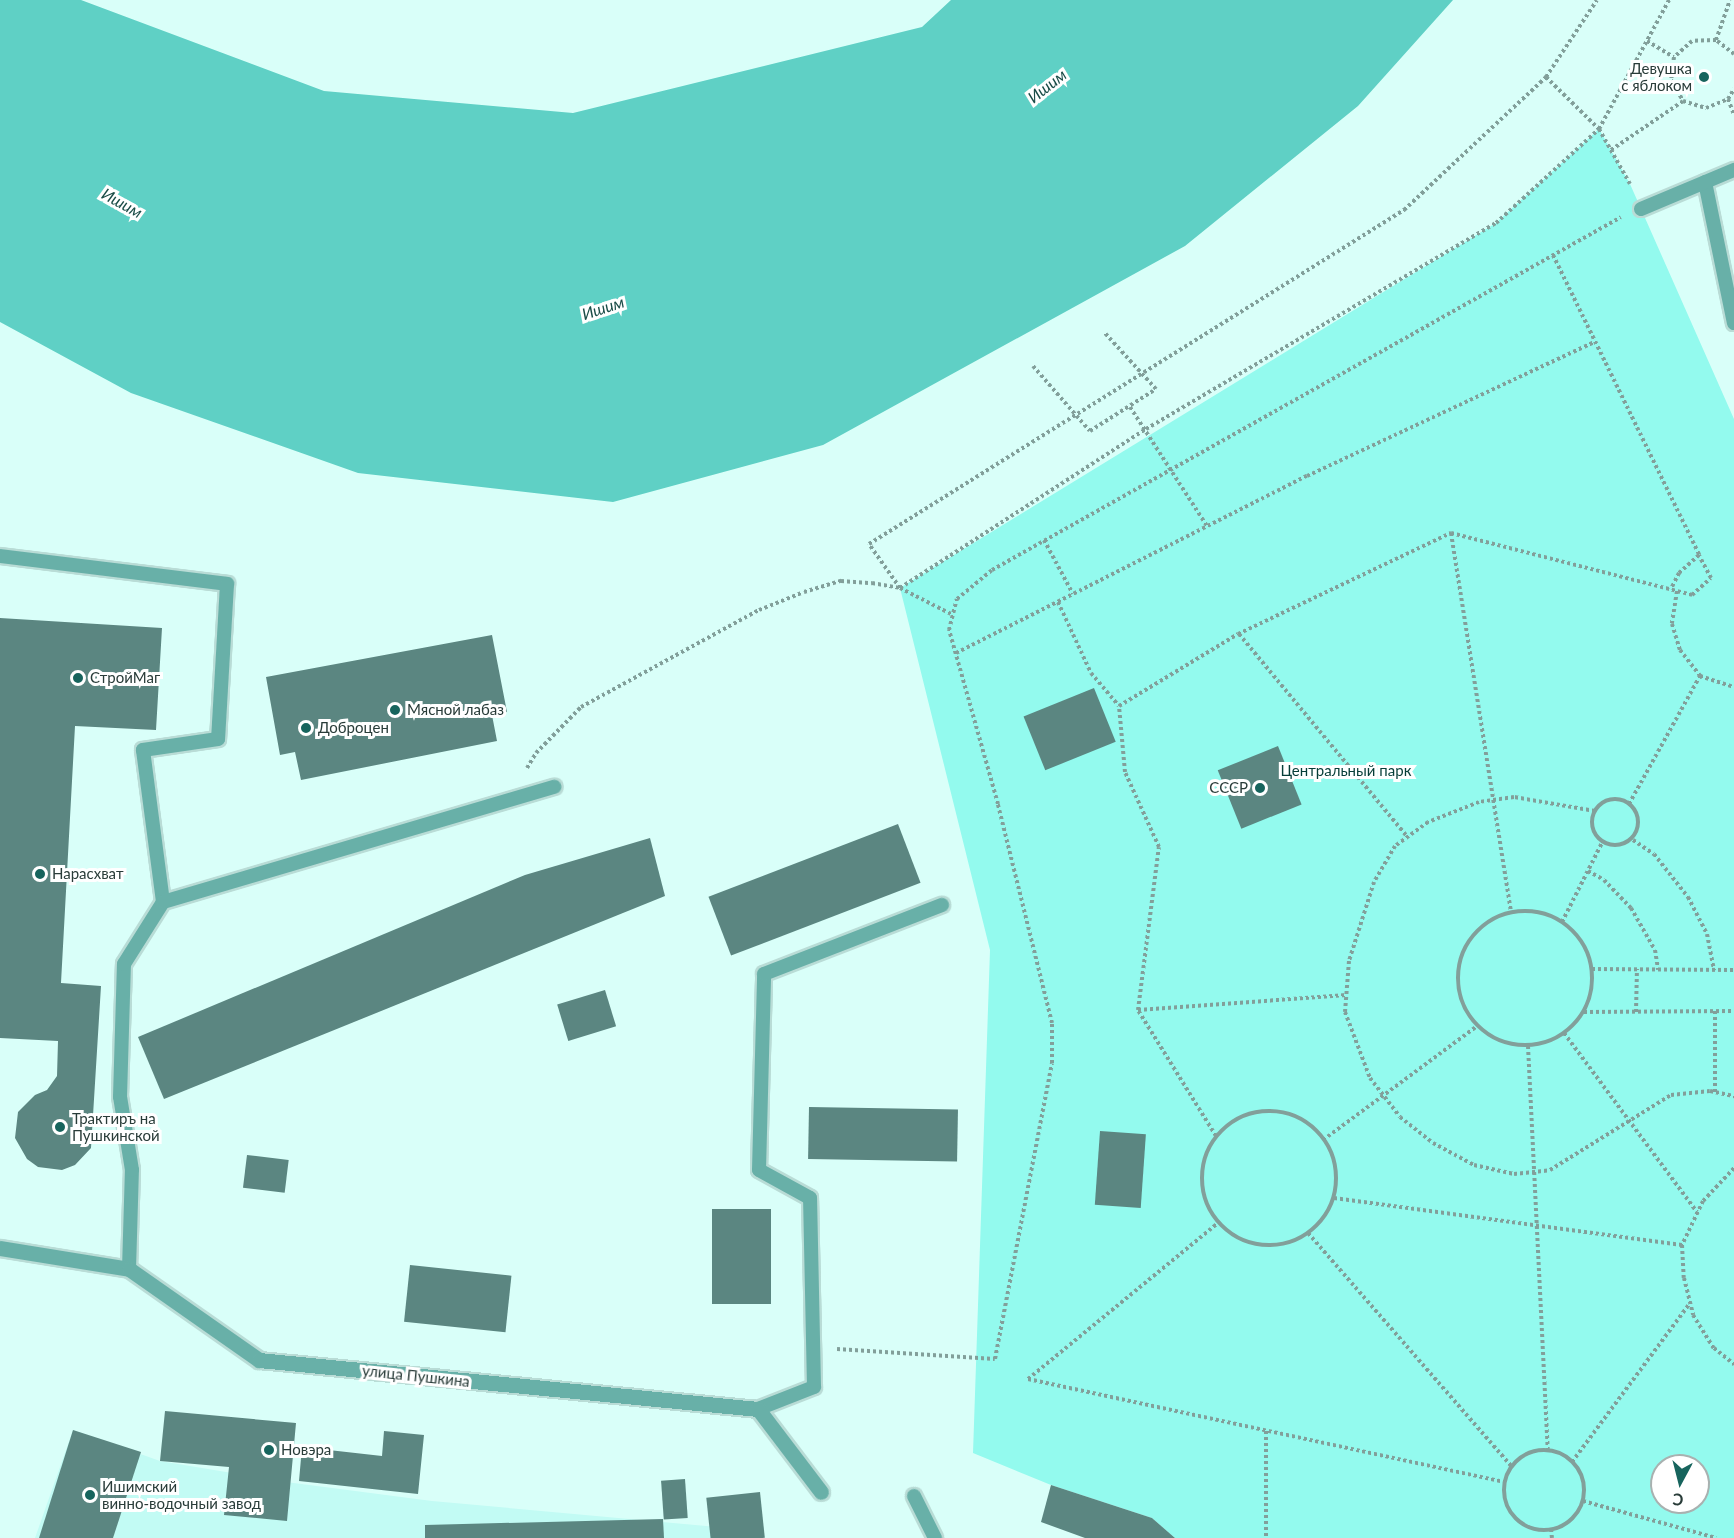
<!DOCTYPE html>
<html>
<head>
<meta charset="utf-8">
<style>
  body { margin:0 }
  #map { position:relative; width:1734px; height:1538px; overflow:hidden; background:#d9fff9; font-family:Lato,sans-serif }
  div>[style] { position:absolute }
  .built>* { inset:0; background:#c2fbf4 }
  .green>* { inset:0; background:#93faee }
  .water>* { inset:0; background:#5fd0c5 }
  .building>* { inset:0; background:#5b8681; transform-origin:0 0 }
  .path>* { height:4px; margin-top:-2px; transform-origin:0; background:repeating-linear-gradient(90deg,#829f9a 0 3px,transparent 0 6px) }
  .path>.ring { margin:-2px; padding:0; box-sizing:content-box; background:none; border:4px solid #829f9a; border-radius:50% }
  .roads { filter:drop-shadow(2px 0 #b9dcd6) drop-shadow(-2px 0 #b9dcd6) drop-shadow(0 2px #b9dcd6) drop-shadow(0 -2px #b9dcd6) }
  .lane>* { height:14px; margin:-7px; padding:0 7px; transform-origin:7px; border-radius:7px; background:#68b0a8 }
  .street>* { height:15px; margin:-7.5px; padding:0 7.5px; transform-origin:7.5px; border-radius:7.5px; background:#68b0a8 }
  .dots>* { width:16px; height:16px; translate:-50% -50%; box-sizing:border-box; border:3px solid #fff; border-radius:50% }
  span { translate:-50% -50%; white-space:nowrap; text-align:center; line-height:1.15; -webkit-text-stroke:6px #fff; paint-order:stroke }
  .poi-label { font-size:15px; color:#293c39 }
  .right { translate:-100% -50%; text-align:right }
  .left { translate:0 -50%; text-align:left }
  .park-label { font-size:15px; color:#063d38 }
  .street-label { font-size:15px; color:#293c39 }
  .water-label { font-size:16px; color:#1a4c47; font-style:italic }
  .north { position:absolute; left:1650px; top:1454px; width:60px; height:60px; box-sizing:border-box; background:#fff; border:2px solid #a9b1b0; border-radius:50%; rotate:187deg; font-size:16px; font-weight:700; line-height:24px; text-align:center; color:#293c39 }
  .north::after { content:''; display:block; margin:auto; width:21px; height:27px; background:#17645d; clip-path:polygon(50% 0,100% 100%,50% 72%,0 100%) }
</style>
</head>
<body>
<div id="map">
  <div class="built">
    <div style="clip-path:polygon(73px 1430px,160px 1461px,286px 1482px,432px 1501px,750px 1530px,750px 1538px,35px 1538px)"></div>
  </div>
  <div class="green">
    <div style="clip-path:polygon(evenodd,1599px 129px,1630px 184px,1734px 419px,1734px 1538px,1175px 1538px,1152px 1518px,1051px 1485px,973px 1453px,990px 950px,900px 588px,1496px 223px,1599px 129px,1662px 1466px,1698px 1466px,1698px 1502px,1662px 1502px,1662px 1466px)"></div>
  </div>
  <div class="water">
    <div style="clip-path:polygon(0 0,81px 0,324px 91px,573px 113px,922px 27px,951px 0,1453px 0,1358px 106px,1185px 246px,823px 445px,613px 502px,358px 473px,131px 393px,0 322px)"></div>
  </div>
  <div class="building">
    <div style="clip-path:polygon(0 618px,162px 628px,156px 730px,75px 726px,61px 983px,101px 986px,91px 1148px,75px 1165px,62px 1170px,38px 1167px,27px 1159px,15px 1138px,18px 1112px,35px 1095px,47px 1090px,57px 1076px,58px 1041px,0 1038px)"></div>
    <div style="clip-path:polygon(492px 635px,507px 712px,492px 715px,497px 741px,301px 780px,295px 752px,280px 755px,266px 677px)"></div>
    <div style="left:1094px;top:688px;width:58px;height:76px;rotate:68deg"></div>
    <div style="left:1278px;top:746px;width:63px;height:65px;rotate:68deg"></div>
    <div style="left:898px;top:824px;width:63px;height:203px;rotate:69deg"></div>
    <div style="clip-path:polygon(650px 838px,665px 896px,164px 1099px,138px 1037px,525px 875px)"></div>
    <div style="left:605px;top:990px;width:38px;height:50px;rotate:73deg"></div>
    <div style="left:809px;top:1107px;width:149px;height:52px;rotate:1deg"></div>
    <div style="left:1100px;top:1131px;width:46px;height:74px;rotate:4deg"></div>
    <div style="left:247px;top:1155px;width:42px;height:33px;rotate:7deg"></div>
    <div style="left:712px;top:1209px;width:59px;height:95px"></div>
    <div style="left:410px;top:1265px;width:102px;height:57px;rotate:6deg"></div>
    <div style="clip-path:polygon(165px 1411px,296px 1423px,287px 1521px,224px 1515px,229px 1467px,160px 1461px)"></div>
    <div style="clip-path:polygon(73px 1430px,141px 1452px,113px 1538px,39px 1538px)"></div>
    <div style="clip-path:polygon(384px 1431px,424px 1435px,418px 1494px,299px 1481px,302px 1447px,382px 1456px)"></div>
    <div style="left:685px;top:1479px;width:39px;height:24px;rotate:86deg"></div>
    <div style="clip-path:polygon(1051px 1485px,1152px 1518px,1175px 1538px,1085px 1538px,1041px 1522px)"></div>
    <div style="left:760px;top:1492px;width:46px;height:54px;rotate:84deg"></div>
    <div style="clip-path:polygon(663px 1519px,664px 1538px,425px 1538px,425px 1525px)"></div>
  </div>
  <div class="path">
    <div style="left:1716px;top:40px;width:42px;rotate:-70.7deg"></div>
    <div style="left:1647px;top:41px;width:31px;rotate:31deg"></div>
    <div style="left:1734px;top:54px;width:23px;rotate:-142deg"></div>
    <div style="left:1716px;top:40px;width:24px;rotate:178deg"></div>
    <div style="left:1692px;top:41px;width:24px;rotate:138deg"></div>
    <div style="left:1674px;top:57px;width:23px;rotate:97deg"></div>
    <div style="left:1671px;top:80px;width:24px;rotate:60deg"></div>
    <div style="left:1683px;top:101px;width:24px;rotate:17deg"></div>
    <div style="left:1706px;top:108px;width:24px;rotate:-22deg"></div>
    <div style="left:1728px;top:99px;width:12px;rotate:-59deg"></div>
    <div style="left:1546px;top:77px;width:74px;rotate:44.5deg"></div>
    <div style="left:1599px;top:129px;width:63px;rotate:60.6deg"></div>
    <div style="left:1728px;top:99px;width:17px;rotate:69deg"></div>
    <div style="left:1611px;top:150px;width:87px;rotate:-34.2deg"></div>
    <div style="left:1553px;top:255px;width:334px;rotate:64deg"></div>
    <div style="left:1699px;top:555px;width:27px;rotate:138deg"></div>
    <div style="left:1679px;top:573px;width:18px;rotate:117deg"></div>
    <div style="left:1033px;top:366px;width:86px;rotate:48.8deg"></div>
    <div style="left:1090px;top:431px;width:78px;rotate:-32.5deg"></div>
    <div style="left:1156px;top:389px;width:77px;rotate:-132.4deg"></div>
    <div style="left:1130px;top:407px;width:142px;rotate:57.1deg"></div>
    <div style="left:1451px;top:533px;width:384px;rotate:81deg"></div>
    <div style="left:1044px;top:540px;width:61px;rotate:61.8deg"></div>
    <div style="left:900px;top:588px;width:293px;rotate:-32.9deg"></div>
    <div style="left:1146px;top:429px;width:406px;rotate:-30.5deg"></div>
    <div style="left:1496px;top:223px;width:139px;rotate:-42.4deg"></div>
    <div style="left:1599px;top:129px;width:147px;rotate:-61.5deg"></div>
    <div style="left:900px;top:588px;width:54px;rotate:-125.2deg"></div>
    <div style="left:869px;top:544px;width:631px;rotate:-31.98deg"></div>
    <div style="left:1404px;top:210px;width:195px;rotate:-43.1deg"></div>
    <div style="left:1546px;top:77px;width:92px;rotate:-56.5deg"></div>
    <div style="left:1677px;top:591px;width:33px;rotate:99deg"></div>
    <div style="left:1672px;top:624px;width:27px;rotate:73deg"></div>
    <div style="left:1680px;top:650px;width:33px;rotate:52deg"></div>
    <div style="left:1700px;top:676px;width:36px;rotate:18deg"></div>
    <div style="left:1058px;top:602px;width:78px;rotate:65.1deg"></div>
    <div style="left:1091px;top:673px;width:43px;rotate:49.7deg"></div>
    <div style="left:1239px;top:634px;width:263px;rotate:50.3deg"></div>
    <div style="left:956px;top:653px;width:393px;rotate:-26.8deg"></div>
    <div style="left:1307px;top:476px;width:318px;rotate:-25deg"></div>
    <div style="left:527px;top:768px;width:17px;rotate:-59deg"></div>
    <div style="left:536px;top:753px;width:64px;rotate:-45.6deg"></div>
    <div style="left:581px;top:707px;width:203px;rotate:-28.6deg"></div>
    <div style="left:759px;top:610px;width:48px;rotate:-21.8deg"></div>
    <div style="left:804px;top:592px;width:39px;rotate:-17deg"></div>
    <div style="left:841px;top:581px;width:31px;rotate:4deg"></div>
    <div style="left:872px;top:583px;width:28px;rotate:10deg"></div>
    <div style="left:900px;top:588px;width:59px;rotate:27deg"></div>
    <div class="ring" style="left:1592px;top:799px;width:42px;height:42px"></div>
    <div style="left:1629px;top:804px;width:146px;rotate:-61deg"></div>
    <div style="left:1595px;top:811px;width:82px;rotate:-170.2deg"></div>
    <div style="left:1514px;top:797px;width:35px;rotate:172deg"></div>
    <div style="left:1479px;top:802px;width:55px;rotate:158.6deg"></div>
    <div style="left:1428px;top:822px;width:41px;rotate:144deg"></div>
    <div style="left:1395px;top:846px;width:42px;rotate:120.3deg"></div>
    <div style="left:1374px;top:882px;width:83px;rotate:107.6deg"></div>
    <div style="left:1349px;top:961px;width:51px;rotate:94.5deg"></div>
    <div style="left:1345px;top:1012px;width:71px;rotate:69.3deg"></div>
    <div style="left:1370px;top:1078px;width:49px;rotate:52.4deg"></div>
    <div style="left:1400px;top:1117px;width:42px;rotate:38.2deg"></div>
    <div style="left:1433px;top:1143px;width:47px;rotate:28.2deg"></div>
    <div style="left:1474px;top:1165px;width:41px;rotate:12.7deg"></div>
    <div style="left:1514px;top:1174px;width:36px;rotate:-6deg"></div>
    <div style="left:1550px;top:1170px;width:142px;rotate:-31.8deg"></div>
    <div style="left:1671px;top:1095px;width:39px;rotate:-6deg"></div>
    <div style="left:1710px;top:1091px;width:25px;rotate:12deg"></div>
    <div style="left:1633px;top:840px;width:25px;rotate:34deg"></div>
    <div style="left:1654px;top:854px;width:55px;rotate:51.7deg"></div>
    <div style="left:1688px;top:897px;width:42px;rotate:62.8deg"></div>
    <div style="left:1707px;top:934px;width:37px;rotate:79deg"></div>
    <div style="left:1588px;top:871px;width:18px;rotate:29deg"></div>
    <div style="left:1604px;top:880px;width:39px;rotate:46deg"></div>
    <div style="left:1631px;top:908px;width:48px;rotate:60.3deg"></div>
    <div style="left:1655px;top:950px;width:20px;rotate:81deg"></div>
    <div class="ring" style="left:1458px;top:911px;width:130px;height:130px"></div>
    <div style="left:1562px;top:922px;width:91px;rotate:-63.2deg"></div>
    <div style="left:1592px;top:969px;width:142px;rotate:0.4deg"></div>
    <div style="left:1138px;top:1010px;width:209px;rotate:-4.1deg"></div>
    <div style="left:1715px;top:1011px;width:82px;rotate:90deg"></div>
    <div style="left:1584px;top:1012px;width:150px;rotate:-0.4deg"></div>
    <div style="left:1636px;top:1012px;width:43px;rotate:-88.7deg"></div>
    <div style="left:1564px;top:1033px;width:223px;rotate:53.4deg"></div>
    <div style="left:1528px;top:1046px;width:405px;rotate:87.2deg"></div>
    <div class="ring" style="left:1202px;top:1111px;width:130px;height:130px"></div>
    <div style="left:1216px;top:1136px;width:148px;rotate:-121.8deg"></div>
    <div style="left:1138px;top:1010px;width:164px;rotate:-82.7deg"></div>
    <div style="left:1159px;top:847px;width:82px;rotate:-114.4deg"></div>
    <div style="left:1125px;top:772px;width:66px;rotate:-95.2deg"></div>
    <div style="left:1119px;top:706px;width:139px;rotate:-31.2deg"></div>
    <div style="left:1238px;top:634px;width:236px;rotate:-25.4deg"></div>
    <div style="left:1451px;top:533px;width:249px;rotate:14.4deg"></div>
    <div style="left:1692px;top:595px;width:25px;rotate:-42deg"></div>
    <div style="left:1711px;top:578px;width:26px;rotate:-118deg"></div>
    <div style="left:1323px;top:1140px;width:192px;rotate:-36.5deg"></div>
    <div style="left:1734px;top:1168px;width:45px;rotate:133.2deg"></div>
    <div style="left:1703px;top:1201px;width:49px;rotate:115.5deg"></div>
    <div style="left:1682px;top:1245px;width:33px;rotate:87deg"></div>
    <div style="left:1684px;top:1278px;width:38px;rotate:76deg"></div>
    <div style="left:1693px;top:1315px;width:39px;rotate:58deg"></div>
    <div style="left:1714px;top:1348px;width:26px;rotate:39deg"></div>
    <div style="left:1334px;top:1198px;width:351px;rotate:7.7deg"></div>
    <div style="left:1308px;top:1233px;width:309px;rotate:48.9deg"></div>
    <div style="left:837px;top:1349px;width:158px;rotate:3.6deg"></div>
    <div style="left:995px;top:1359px;width:301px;rotate:-79.1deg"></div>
    <div style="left:1052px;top:1063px;width:40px;rotate:-90deg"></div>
    <div style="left:1052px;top:1023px;width:226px;rotate:-103.9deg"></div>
    <div style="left:998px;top:804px;width:181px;rotate:-105.7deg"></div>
    <div style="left:949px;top:630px;width:32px;rotate:-76deg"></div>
    <div style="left:957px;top:599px;width:45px;rotate:-39.6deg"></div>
    <div style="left:992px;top:570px;width:721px;rotate:-29.3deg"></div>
    <div style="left:1028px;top:1379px;width:488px;rotate:12.2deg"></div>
    <div style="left:1028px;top:1379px;width:247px;rotate:-39.4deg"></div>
    <div style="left:1266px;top:1431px;width:107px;rotate:90deg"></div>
    <div class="ring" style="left:1504px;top:1450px;width:76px;height:76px"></div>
    <div style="left:1572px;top:1462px;width:198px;rotate:-53.4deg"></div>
    <div style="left:1583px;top:1501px;width:138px;rotate:15.5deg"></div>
    <div style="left:1551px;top:1529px;width:9px;rotate:84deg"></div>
  </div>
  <div class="roads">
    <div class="lane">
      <div style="left:1705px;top:182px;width:144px;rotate:78.4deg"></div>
      <div style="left:1641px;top:209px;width:101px;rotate:-22.8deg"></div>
      <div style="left:0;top:556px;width:229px;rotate:7deg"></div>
      <div style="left:227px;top:584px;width:155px;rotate:93.3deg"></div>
      <div style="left:218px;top:739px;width:76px;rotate:171.7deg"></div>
      <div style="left:143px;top:750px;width:153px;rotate:82.5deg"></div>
      <div style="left:129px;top:1269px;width:99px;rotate:-88.3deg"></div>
      <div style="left:132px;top:1170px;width:74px;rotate:-99.3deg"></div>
      <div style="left:120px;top:1097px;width:133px;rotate:-88.3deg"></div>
      <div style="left:124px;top:964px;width:73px;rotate:-57.8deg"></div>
      <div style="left:163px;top:902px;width:408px;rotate:-16.4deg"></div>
      <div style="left:758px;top:1409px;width:60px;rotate:-21.4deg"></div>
      <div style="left:814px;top:1387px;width:189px;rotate:-91.2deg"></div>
      <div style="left:810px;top:1198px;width:58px;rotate:-151.2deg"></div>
      <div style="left:759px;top:1170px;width:196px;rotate:-88.5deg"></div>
      <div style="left:764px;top:974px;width:191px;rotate:-21.2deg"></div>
      <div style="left:914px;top:1496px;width:47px;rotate:63.4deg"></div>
    </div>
    <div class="street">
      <div style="left:0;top:1248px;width:131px;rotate:9.2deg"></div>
      <div style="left:129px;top:1269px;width:159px;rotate:35deg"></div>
      <div style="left:259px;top:1360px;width:501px;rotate:5.61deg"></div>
      <div style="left:758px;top:1409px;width:104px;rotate:52.8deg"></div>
    </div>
  </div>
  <div class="dots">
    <div style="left:1704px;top:77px;background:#17645d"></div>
    <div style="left:78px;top:678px;background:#17645d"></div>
    <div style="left:395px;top:710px;background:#17645d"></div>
    <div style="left:306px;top:728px;background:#17645d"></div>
    <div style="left:1260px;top:788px;background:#17645d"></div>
    <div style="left:40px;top:874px;background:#17645d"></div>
    <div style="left:60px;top:1127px;background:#17645d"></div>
    <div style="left:269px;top:1450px;background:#17645d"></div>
    <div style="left:90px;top:1495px;background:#17645d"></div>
  </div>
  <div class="poi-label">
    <span class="right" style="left:1692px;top:77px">Девушка<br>с яблоком</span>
    <span class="left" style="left:90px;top:678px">СтройМаг</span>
    <span class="left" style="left:407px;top:710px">Мясной лабаз</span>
    <span class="left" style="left:318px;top:728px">Доброцен</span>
    <span class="right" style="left:1248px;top:788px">СССР</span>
    <span class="left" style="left:52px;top:874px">Нарасхват</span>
    <span class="left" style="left:72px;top:1127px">Трактиръ на<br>Пушкинской</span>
    <span class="left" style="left:281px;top:1450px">Новэра</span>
    <span class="left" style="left:102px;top:1495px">Ишимский<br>винно-водочный завод</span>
  </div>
  <div class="park-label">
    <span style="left:1346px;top:771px">Центральный парк</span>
  </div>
  <div class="street-label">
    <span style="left:416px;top:1376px;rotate:6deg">улица Пушкина</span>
  </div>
  <div class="water-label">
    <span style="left:1047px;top:86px;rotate:-38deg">Ишим</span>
    <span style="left:122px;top:203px;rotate:29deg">Ишим</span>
    <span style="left:603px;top:308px;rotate:-18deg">Ишим</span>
  </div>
  <div class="north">С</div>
</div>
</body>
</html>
